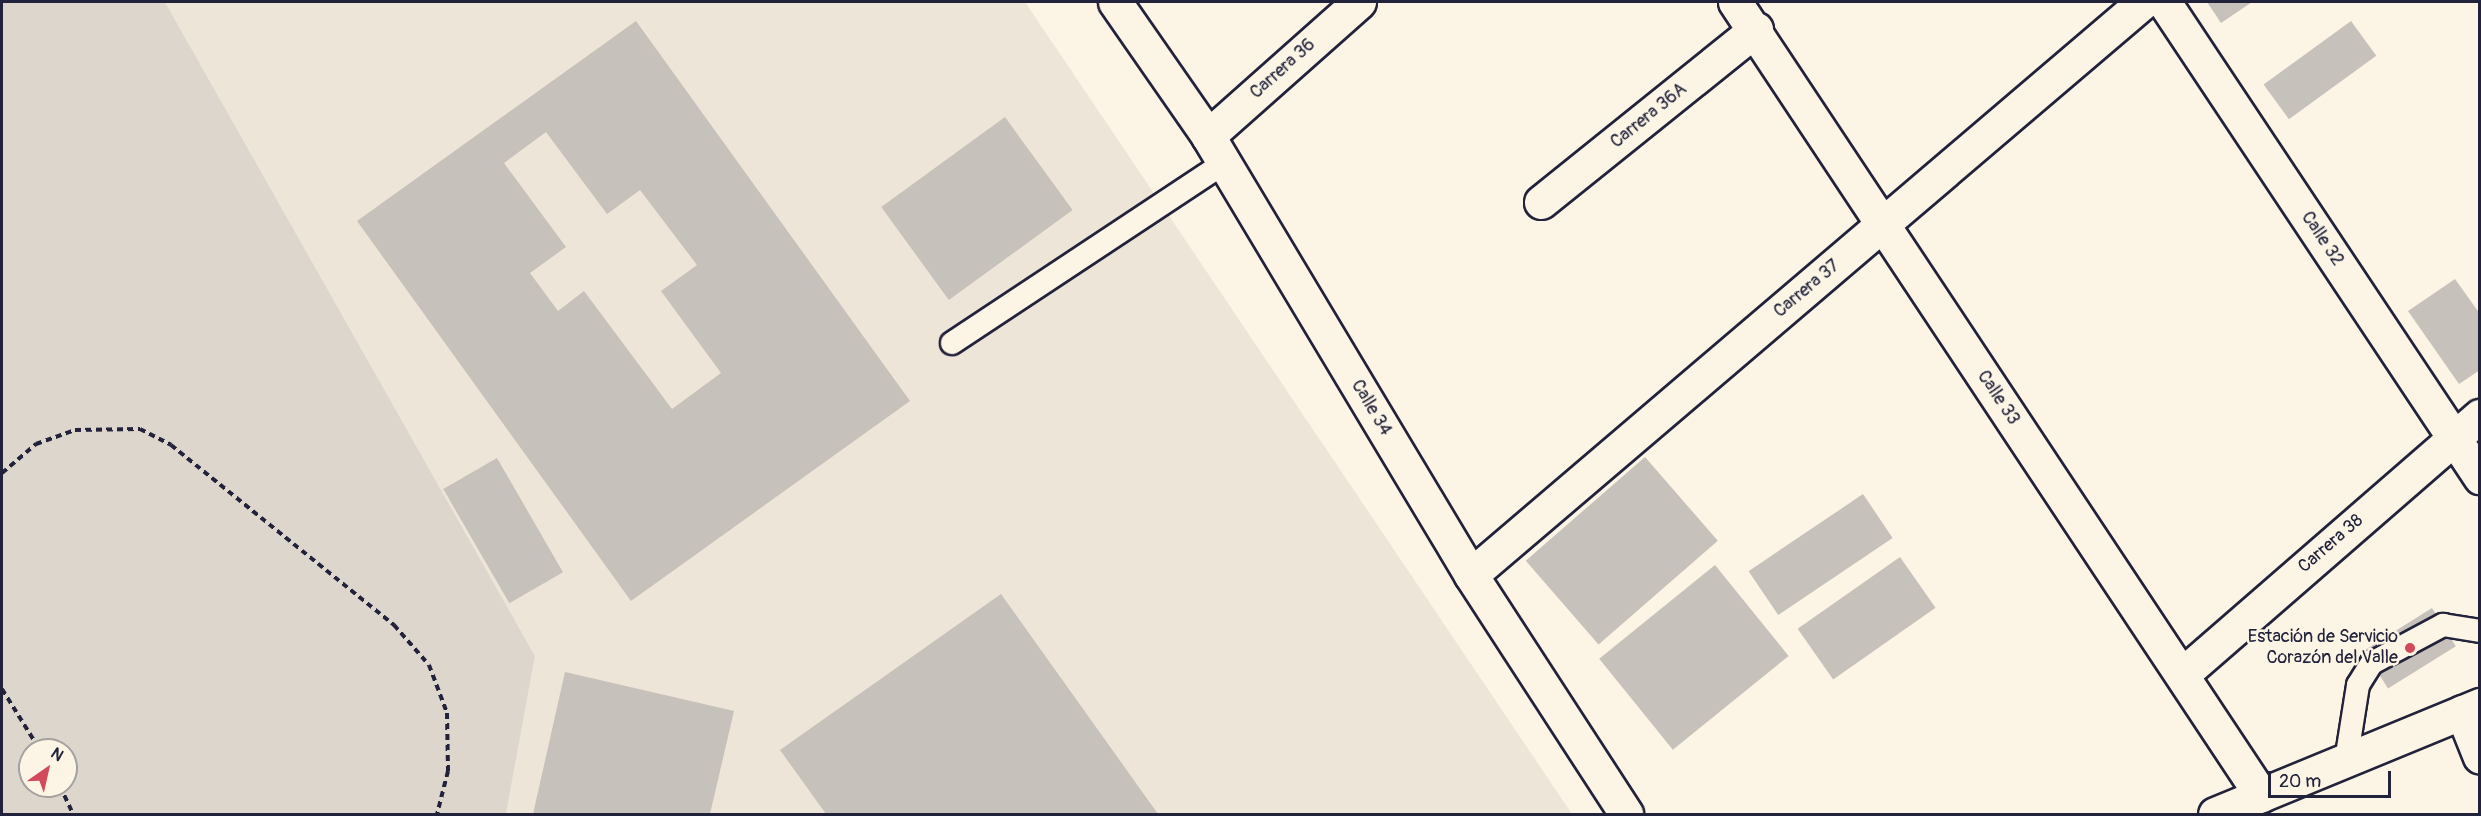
<!DOCTYPE html>
<html>
<head>
<meta charset="utf-8">
<style>
  body { margin:0 }
  #map { position:relative; width:2481px; height:816px; overflow:hidden; background:#fcf5e5; font-family:Pangolin,sans-serif }
  div>[style] { position:absolute }
  .built>* { inset:0; background:#ece5d8 }
  .green>* { inset:0; background:#dcd6cc }
  .building>* { inset:0; background:#c6c1bb; transform-origin:0 0 }
  .path>* { height:4px; margin-top:-2px; transform-origin:0; background:repeating-linear-gradient(90deg,#22223b 0 6px,transparent 0 10.5px) }
  .roads { filter:drop-shadow(2px 0 #22223b) drop-shadow(-2px 0 #22223b) drop-shadow(0 2px #22223b) drop-shadow(0 -2px #22223b) }
  .lane>* { height:22px; margin:-11px; padding:0 11px; transform-origin:11px; border-radius:11px; background:#fcf5e5 }
  .street>* { height:33px; margin:-16.5px; padding:0 16.5px; transform-origin:16.5px; border-radius:16.5px; background:#fcf5e5 }
  .primary>* { height:33px; margin:-16.5px; padding:0 16.5px; transform-origin:16.5px; border-radius:16.5px; background:#fcf5e5 }
  .dots>* { width:16px; height:16px; translate:-50% -50%; box-sizing:border-box; border:3px solid #fcf5e5; border-radius:50% }
  span { translate:-50% -50%; white-space:nowrap; text-align:center; line-height:1.15; -webkit-text-stroke:5px #fcf5e5; paint-order:stroke }
  .street-label { font-size:18px; color:#22223b }
  .poi-label { font-size:18px; color:#22223b }
  .right { translate:-100% -50%; text-align:right }
  .frame { position:absolute; inset:0; border:3px solid #22223b; pointer-events:none }
  .north { position:absolute; left:18px; top:738px; width:60px; height:60px; box-sizing:border-box; background:#fcf5e5; border:2px solid #a5a1a1; border-radius:50%; rotate:34deg; font-size:16px; font-weight:700; line-height:24px; text-align:center; color:#22223b }
  .north::after { content:''; display:block; margin:auto; width:21px; height:27px; background:#d1495b; clip-path:polygon(50% 0,100% 100%,50% 72%,0 100%) }
  .scale { position:absolute; left:2268px; top:771px; width:123px; height:27px; box-sizing:border-box; border:3px solid #22223b; border-top:0; padding-left:8px; font-size:18px; line-height:21px; white-space:nowrap; color:#22223b; -webkit-text-stroke:4px #fcf5e5; paint-order:stroke }
</style>
</head>
<body>
<div id="map">
  <div class="built">
    <div style="clip-path:polygon(165px 2px,1025px 2px,1572px 814px,506px 814px,535px 656px)"></div>
  </div>
  <div class="green">
    <div style="clip-path:polygon(evenodd,2px 2px,165px 2px,535px 656px,506px 814px,2px 814px,2px 2px,30px 750px,66px 750px,66px 786px,30px 786px,30px 750px)"></div>
  </div>
  <div class="building">
    <div style="clip-path:polygon(2207px 2px,2252px 2px,2221px 23px)"></div>
    <div style="clip-path:polygon(evenodd,636px 21px,910px 401px,631px 601px,357px 221px,636px 21px,546px 132px,607px 214px,640px 190px,697px 265px,661px 291px,721px 373px,672px 409px,584px 291px,558px 311px,530px 273px,566px 247px,504px 163px,546px 132px)"></div>
    <div style="left:2351px;top:21px;width:43px;height:108px;rotate:54deg"></div>
    <div style="left:1005px;top:117px;width:115px;height:153px;rotate:54deg"></div>
    <div style="clip-path:polygon(2455px 279px,2480px 314px,2480px 370px,2459px 384px,2408px 311px)"></div>
    <div style="left:1645px;top:457px;width:111px;height:158px;rotate:49deg"></div>
    <div style="left:497px;top:458px;width:132px;height:62px;rotate:60deg"></div>
    <div style="left:1863px;top:494px;width:53px;height:138px;rotate:56deg"></div>
    <div style="left:1900px;top:557px;width:62px;height:125px;rotate:55deg"></div>
    <div style="left:1715px;top:565px;width:117px;height:149px;rotate:51deg"></div>
    <div style="clip-path:polygon(1001px 594px,1158px 814px,826px 814px,780px 750px)"></div>
    <div style="left:2432px;top:608px;width:45px;height:80px;rotate:58deg"></div>
    <div style="clip-path:polygon(565px 672px,734px 711px,710px 814px,533px 814px)"></div>
  </div>
  <div class="path">
    <div style="left:2px;top:473px;width:45px;rotate:-40.5deg"></div>
    <div style="left:36px;top:444px;width:41px;rotate:-19.7deg"></div>
    <div style="left:75px;top:430px;width:65px;rotate:-0.9deg"></div>
    <div style="left:140px;top:429px;width:35px;rotate:27deg"></div>
    <div style="left:171px;top:445px;width:287px;rotate:38.9deg"></div>
    <div style="left:394px;top:625px;width:53px;rotate:48.8deg"></div>
    <div style="left:429px;top:665px;width:51px;rotate:69.4deg"></div>
    <div style="left:447px;top:713px;width:58px;rotate:89deg"></div>
    <div style="left:448px;top:771px;width:44px;rotate:104.3deg"></div>
    <div style="left:2px;top:689px;width:72px;rotate:58.1deg"></div>
    <div style="left:60px;top:786px;width:31px;rotate:65deg"></div>
  </div>
  <div class="roads">
    <div class="lane">
      <div style="left:952px;top:343px;width:326px;rotate:-33.5deg"></div>
      <div style="left:2346px;top:761px;width:77px;rotate:-81deg"></div>
      <div style="left:2358px;top:685px;width:26px;rotate:-58deg"></div>
      <div style="left:2372px;top:663px;width:81px;rotate:-28.2deg"></div>
      <div style="left:2443px;top:625px;width:37px;rotate:9deg"></div>
    </div>
    <div class="street">
      <div style="left:1115px;top:2px;width:163px;rotate:55.2deg"></div>
      <div style="left:1208px;top:136px;width:512px;rotate:59.07deg"></div>
      <div style="left:1471px;top:575px;width:285px;rotate:57deg"></div>
      <div style="left:1735px;top:2px;width:952px;rotate:56.44deg"></div>
      <div style="left:2164px;top:2px;width:571px;rotate:56.37deg"></div>
      <div style="left:1208px;top:136px;width:202px;rotate:-41.6deg"></div>
      <div style="left:1541px;top:202px;width:276px;rotate:-38.8deg"></div>
      <div style="left:1471px;top:575px;width:883px;rotate:-40.45deg"></div>
      <div style="left:2184px;top:673px;width:392px;rotate:-41deg"></div>
      <div style="left:2462px;top:712px;width:48px;rotate:68.2deg"></div>
    </div>
    <div class="primary">
      <div style="left:2215px;top:814px;width:287px;rotate:-22.4deg"></div>
    </div>
  </div>
  <div class="dots">
    <div style="left:2410px;top:648px;background:#d1495b"></div>
  </div>
  <div class="street-label">
    <span style="left:1283px;top:69px;rotate:-42deg">Carrera 36</span>
    <span style="left:1649px;top:116px;rotate:-39deg">Carrera 36A</span>
    <span style="left:2322px;top:239px;rotate:56deg">Calle 32</span>
    <span style="left:1807px;top:289px;rotate:-40deg">Carrera 37</span>
    <span style="left:1998px;top:398px;rotate:56deg">Calle 33</span>
    <span style="left:1371px;top:408px;rotate:59deg">Calle 34</span>
    <span style="left:2331px;top:544px;rotate:-41deg">Carrera 38</span>
  </div>
  <div class="poi-label">
    <span class="right" style="left:2398px;top:648px">Estación de Servicio<br>Corazón del Valle</span>
  </div>
  <div class="frame"></div>
  <div class="north">N</div>
  <div class="scale">20 m</div>
</div>
</body>
</html>
